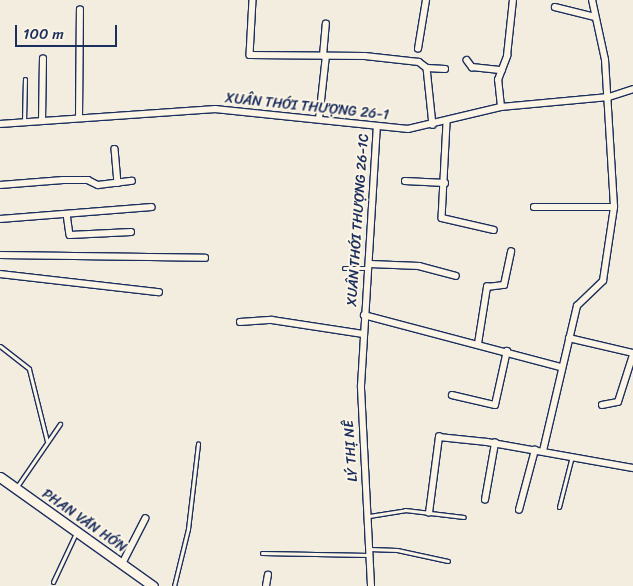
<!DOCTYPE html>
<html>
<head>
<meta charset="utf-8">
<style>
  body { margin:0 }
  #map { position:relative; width:633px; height:586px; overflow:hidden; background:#f3ede0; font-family:Sriracha,sans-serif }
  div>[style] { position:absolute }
  .roads { filter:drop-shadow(1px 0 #1b2f5e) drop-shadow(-1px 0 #1b2f5e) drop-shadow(0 1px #1b2f5e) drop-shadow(0 -1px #1b2f5e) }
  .service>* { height:3px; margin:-1.5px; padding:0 1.5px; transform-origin:1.5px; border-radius:1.5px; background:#fcf5e5 }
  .minor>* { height:5.5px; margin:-2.75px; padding:0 2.75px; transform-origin:2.75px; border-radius:2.75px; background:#fcf5e5 }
  .secondary>* { height:9px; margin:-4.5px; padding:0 4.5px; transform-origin:4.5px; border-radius:4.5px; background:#fcf5e5 }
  span { translate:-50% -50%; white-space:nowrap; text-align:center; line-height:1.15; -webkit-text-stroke:4px #fcf5e5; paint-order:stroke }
  .street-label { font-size:14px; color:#1b2f5e }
  .scale { position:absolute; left:15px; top:25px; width:102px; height:22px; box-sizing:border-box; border:2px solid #1b2f5e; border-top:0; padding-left:6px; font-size:15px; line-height:18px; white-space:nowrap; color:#1b2f5e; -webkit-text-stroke:4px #fcf5e5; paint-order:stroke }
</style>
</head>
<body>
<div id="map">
  <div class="roads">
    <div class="service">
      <div style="left:24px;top:122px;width:43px;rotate:-88.7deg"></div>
      <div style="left:344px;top:268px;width:24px"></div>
      <div style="left:0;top:346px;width:37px;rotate:38deg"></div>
      <div style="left:29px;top:369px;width:74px;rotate:76deg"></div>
      <div style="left:16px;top:488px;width:78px;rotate:-55.5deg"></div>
      <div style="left:559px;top:507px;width:53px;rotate:-75.7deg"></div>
      <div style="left:369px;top:516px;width:36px;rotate:-9deg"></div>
      <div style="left:405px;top:510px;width:59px;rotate:6.8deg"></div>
      <div style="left:369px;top:549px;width:28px;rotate:2deg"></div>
      <div style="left:397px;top:550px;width:52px;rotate:12.2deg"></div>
      <div style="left:262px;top:553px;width:107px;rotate:1.1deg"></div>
      <div style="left:53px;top:582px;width:54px;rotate:-64.9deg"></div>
      <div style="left:174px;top:586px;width:59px;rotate:-76.2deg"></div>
      <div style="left:188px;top:529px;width:86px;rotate:-83.3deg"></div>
    </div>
    <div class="minor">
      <div style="left:253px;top:0;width:55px;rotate:93.1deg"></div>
      <div style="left:250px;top:55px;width:115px;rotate:0.5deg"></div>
      <div style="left:365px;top:56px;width:54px;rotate:6.3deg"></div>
      <div style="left:419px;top:62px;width:10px;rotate:37deg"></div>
      <div style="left:427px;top:68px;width:57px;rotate:84deg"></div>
      <div style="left:555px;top:7px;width:41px;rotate:14deg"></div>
      <div style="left:418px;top:49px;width:50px;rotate:-80.7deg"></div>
      <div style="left:323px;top:56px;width:32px;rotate:-85deg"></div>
      <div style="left:467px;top:60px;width:9px;rotate:54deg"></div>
      <div style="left:472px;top:67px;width:30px;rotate:6deg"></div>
      <div style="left:427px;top:68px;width:18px;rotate:3deg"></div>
      <div style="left:501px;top:107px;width:27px;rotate:-96deg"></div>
      <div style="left:498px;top:80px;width:26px;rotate:-69deg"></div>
      <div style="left:507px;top:56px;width:56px;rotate:-83.9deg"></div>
      <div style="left:79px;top:118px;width:108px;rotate:-89.5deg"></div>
      <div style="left:319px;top:119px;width:63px;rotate:-83.7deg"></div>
      <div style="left:42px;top:121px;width:62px;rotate:-89.1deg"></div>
      <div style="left:447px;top:123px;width:95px;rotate:93deg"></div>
      <div style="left:442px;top:218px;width:53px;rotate:13deg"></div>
      <div style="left:0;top:124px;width:216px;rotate:-4deg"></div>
      <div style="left:215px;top:109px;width:194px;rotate:5.9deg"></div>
      <div style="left:408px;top:129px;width:96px;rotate:-13.3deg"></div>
      <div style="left:501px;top:107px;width:108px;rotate:-5.3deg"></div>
      <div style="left:609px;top:97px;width:25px;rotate:-18deg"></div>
      <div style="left:115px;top:149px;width:34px;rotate:85deg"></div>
      <div style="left:405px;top:181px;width:40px;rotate:2.9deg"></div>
      <div style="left:0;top:185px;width:63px;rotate:-4.5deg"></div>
      <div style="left:63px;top:180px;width:25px"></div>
      <div style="left:88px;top:180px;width:11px;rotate:27deg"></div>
      <div style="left:98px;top:185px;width:34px;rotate:-7deg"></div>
      <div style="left:534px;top:207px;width:80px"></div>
      <div style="left:67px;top:214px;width:21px;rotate:82deg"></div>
      <div style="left:70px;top:235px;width:61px;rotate:-2.8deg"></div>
      <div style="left:0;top:219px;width:152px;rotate:-4.5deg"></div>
      <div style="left:0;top:255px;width:205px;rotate:0.8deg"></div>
      <div style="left:370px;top:264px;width:49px;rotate:2.3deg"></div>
      <div style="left:419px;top:266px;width:38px;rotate:15deg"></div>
      <div style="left:0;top:274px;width:160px;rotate:6.5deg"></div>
      <div style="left:364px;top:315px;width:204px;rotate:14.8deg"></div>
      <div style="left:240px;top:322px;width:32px;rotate:-4deg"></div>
      <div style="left:272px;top:320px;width:92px;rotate:8.7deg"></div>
      <div style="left:569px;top:338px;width:66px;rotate:13.2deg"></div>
      <div style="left:478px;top:344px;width:58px;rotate:-81deg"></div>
      <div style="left:487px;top:287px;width:17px;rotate:-7deg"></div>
      <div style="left:504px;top:285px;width:34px;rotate:-78deg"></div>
      <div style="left:452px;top:395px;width:44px;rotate:13.1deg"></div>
      <div style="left:495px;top:405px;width:55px;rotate:-77.5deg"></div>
      <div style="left:602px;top:405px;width:16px;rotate:-11deg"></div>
      <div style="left:618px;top:402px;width:49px;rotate:-72.3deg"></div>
      <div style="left:543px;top:451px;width:149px;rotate:-76.8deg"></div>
      <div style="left:577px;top:306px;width:36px;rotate:-44deg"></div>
      <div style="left:603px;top:281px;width:75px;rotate:-81.5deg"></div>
      <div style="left:614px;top:207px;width:147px;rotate:-93.5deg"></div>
      <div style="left:605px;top:60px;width:61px;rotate:-102.2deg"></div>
      <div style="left:485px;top:500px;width:58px;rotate:-80deg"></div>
      <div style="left:519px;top:510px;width:62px;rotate:-75.1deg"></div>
      <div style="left:429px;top:513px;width:77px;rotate:-82.5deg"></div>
      <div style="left:439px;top:437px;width:48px;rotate:5.9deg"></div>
      <div style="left:487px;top:442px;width:148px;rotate:10.1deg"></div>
      <div style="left:122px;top:564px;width:51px;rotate:-62.9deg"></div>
      <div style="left:266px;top:586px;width:11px;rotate:-80deg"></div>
      <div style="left:371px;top:586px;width:200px;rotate:-92.9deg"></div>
      <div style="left:361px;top:386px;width:259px;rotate:-86.5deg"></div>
    </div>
    <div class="secondary">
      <div style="left:0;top:477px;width:188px;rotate:35.5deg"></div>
    </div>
  </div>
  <div class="street-label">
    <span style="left:307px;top:107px;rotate:6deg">XUÂN THỚI THƯỢNG 26-1</span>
    <span style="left:358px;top:220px;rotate:-86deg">XUÂN THỚI THƯỢNG 26-1C</span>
    <span style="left:351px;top:451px;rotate:-94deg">LÝ THỊ NÊ</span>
    <span style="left:84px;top:521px;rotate:35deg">PHAN VĂN HỚN</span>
  </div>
  <div class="scale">100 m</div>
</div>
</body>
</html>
